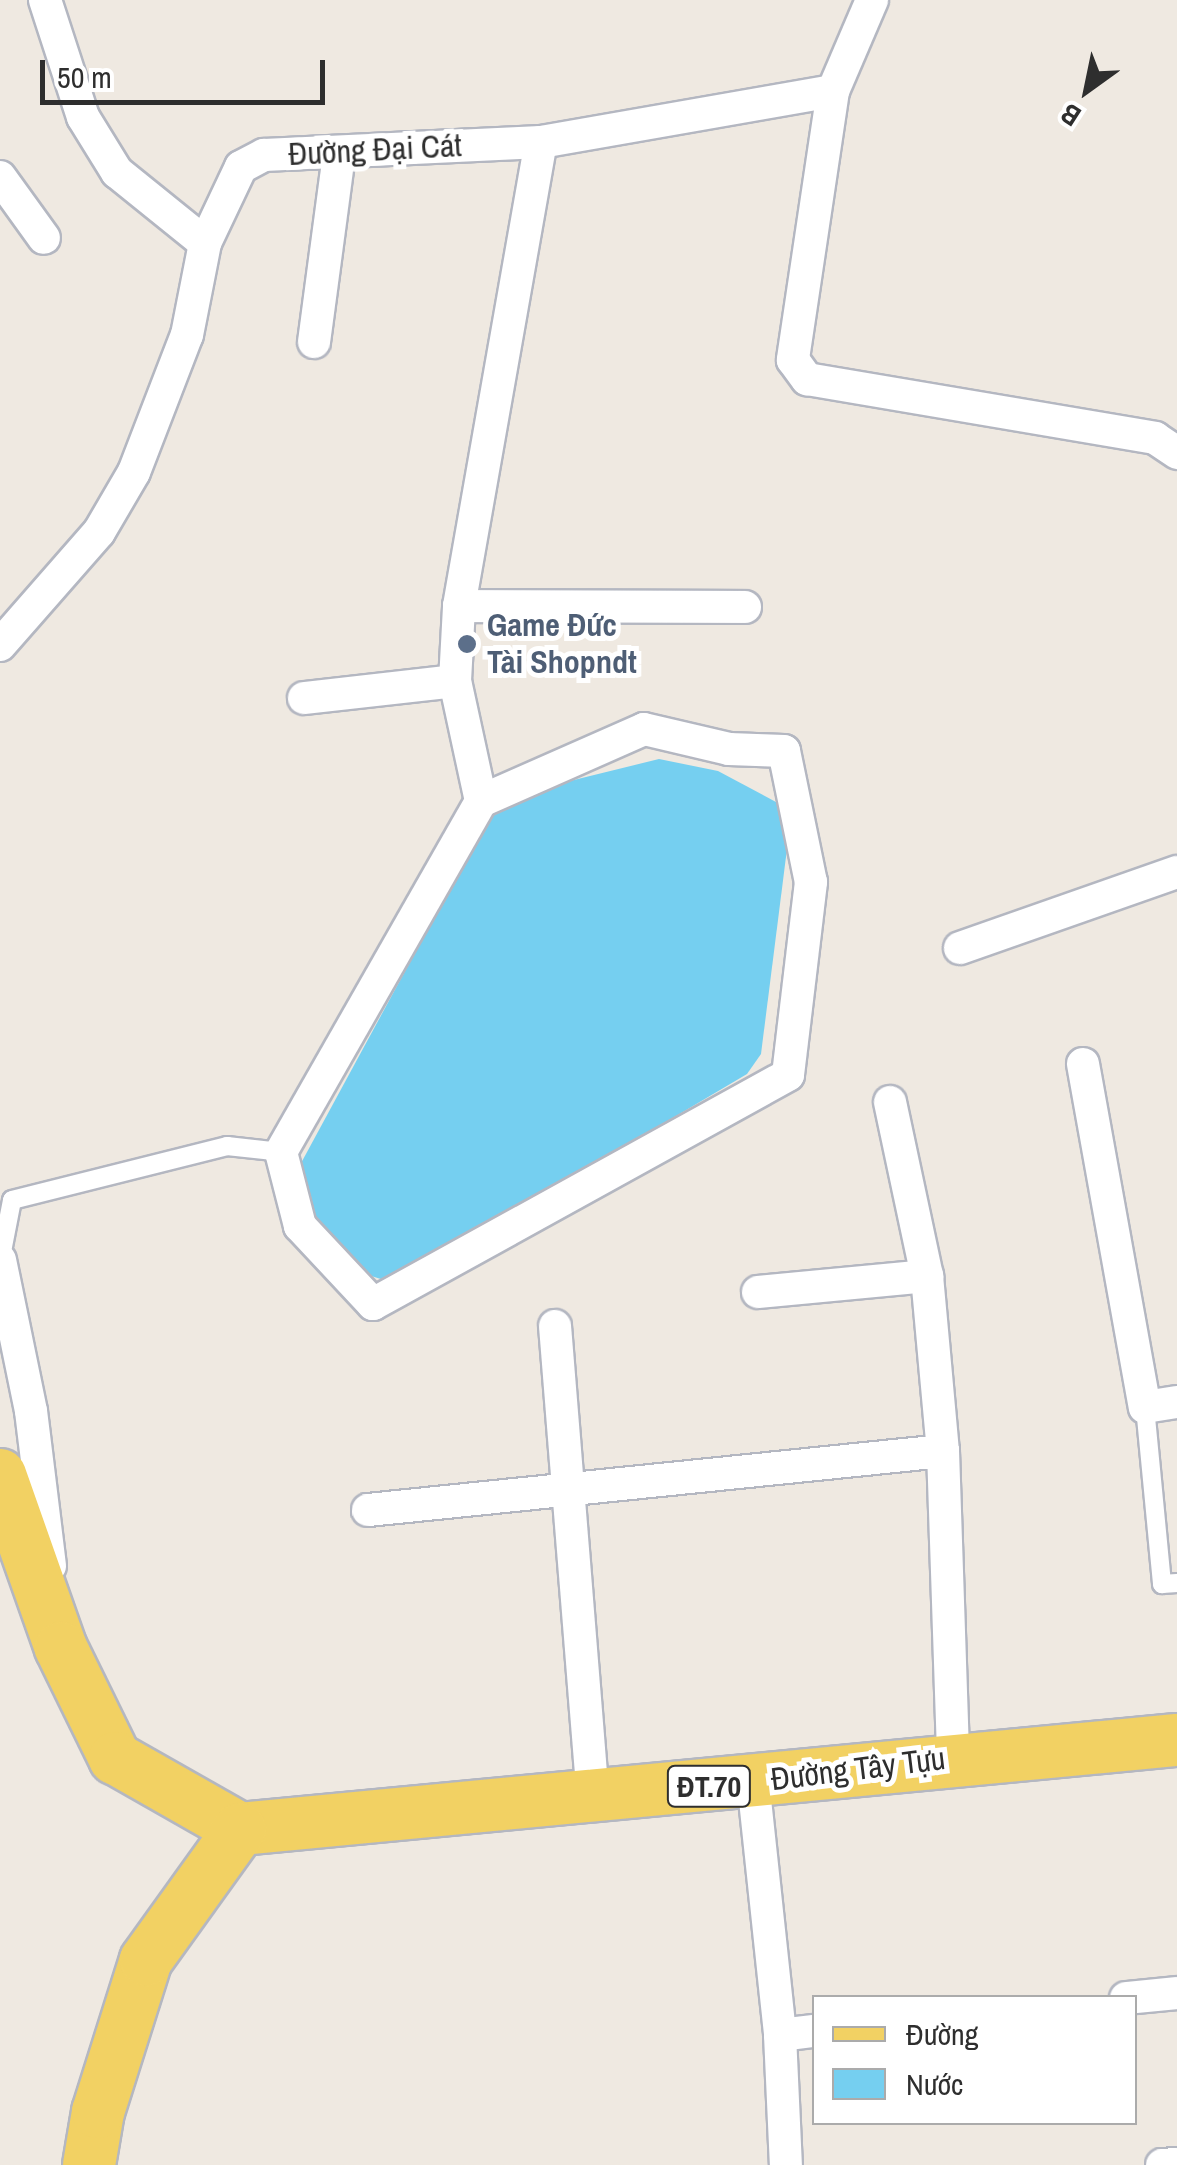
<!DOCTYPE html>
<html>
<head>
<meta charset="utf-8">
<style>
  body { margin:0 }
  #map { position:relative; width:1177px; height:2165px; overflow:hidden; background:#efe9e1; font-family:"Archivo Narrow",sans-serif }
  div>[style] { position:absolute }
  .water>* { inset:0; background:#75cff0 }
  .roads { filter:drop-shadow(2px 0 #b4b7c1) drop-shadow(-2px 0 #b4b7c1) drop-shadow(0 2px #b4b7c1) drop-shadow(0 -2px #b4b7c1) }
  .lane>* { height:18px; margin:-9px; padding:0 9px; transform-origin:9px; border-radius:9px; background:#fff }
  .street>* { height:32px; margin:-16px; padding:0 16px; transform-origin:16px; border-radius:16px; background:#fff }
  .primary>* { height:52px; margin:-26px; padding:0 26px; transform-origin:26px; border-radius:26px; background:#f2d163 }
  .dots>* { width:28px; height:28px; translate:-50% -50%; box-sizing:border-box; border:5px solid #fff; border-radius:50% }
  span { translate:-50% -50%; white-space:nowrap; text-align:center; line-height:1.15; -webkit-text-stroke:10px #fff; paint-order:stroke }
  .shield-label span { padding:2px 8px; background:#fff; border:2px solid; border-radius:8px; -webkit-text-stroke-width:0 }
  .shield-label { font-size:30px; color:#2e2e2e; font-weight:700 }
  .street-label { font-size:32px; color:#2e2e2e }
  .service-label { font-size:32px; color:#4e5e75; font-weight:700 }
  .left { translate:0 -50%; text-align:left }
  .legend { position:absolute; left:812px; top:1995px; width:325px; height:130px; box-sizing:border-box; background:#fff; border:2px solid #ababab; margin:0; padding:12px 18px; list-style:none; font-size:30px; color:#2e2e2e }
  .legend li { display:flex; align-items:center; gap:20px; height:50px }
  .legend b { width:50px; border:2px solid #ababab }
  .north { position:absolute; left:1037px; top:40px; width:100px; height:100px; -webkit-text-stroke:8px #fff; paint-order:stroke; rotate:213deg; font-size:28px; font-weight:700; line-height:40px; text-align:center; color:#2e2e2e }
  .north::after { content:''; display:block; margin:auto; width:35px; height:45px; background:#2e2e2e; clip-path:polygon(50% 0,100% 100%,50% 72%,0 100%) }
  .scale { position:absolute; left:40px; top:60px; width:285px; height:45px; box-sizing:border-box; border:5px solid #2e2e2e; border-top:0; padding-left:12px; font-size:30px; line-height:35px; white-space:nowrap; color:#2e2e2e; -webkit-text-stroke:8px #fff; paint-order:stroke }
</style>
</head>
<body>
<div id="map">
  <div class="water">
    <div style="clip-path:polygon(659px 759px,718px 771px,776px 802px,788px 841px,761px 1054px,747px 1074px,394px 1283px,358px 1272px,306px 1209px,300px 1165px,488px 818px,517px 794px)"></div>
  </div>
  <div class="roads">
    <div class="lane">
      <div style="left:0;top:1262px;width:63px;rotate:-79deg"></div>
      <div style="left:12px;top:1200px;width:222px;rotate:-14.1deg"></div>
      <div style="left:227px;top:1146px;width:54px;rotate:6.3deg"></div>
      <div style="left:1145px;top:1407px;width:178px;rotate:84.5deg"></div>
      <div style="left:1162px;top:1584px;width:15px;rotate:-4deg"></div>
    </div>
    <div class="street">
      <div style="left:45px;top:0;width:123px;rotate:72deg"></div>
      <div style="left:83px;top:117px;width:65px;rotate:58.3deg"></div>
      <div style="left:117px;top:172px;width:113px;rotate:38.9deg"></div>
      <div style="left:833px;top:91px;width:272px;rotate:98.5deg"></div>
      <div style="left:793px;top:360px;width:24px;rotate:54deg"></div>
      <div style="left:807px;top:379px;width:353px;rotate:9.6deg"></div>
      <div style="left:1155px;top:438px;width:27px;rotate:34deg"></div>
      <div style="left:0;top:177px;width:75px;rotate:54.2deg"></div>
      <div style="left:314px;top:342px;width:190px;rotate:-82.4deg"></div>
      <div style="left:459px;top:606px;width:286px;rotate:0.2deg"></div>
      <div style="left:0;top:645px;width:150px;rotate:-48.8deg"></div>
      <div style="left:99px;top:532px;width:69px;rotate:-59.7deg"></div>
      <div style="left:134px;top:472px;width:147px;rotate:-68.9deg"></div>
      <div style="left:187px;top:335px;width:94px;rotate:-78.9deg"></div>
      <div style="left:205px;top:243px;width:84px;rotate:-64.7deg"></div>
      <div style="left:241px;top:167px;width:26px;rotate:-28deg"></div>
      <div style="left:264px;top:155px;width:277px;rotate:-2.7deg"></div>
      <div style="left:541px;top:142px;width:296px;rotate:-9.9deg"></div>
      <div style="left:833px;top:91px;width:99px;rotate:-66.8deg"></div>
      <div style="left:304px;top:698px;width:152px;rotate:-6.4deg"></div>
      <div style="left:644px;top:729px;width:87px;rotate:13.2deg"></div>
      <div style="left:729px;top:749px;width:55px;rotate:2.1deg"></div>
      <div style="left:784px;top:751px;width:134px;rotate:78.4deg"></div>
      <div style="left:811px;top:882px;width:194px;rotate:96.8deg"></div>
      <div style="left:788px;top:1075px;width:474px;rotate:151.1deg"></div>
      <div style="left:373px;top:1304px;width:107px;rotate:-133.1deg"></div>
      <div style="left:300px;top:1226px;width:76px;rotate:-104.4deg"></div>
      <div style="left:281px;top:1152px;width:404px;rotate:-60.3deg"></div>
      <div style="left:481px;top:801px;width:178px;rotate:-23.8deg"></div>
      <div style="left:481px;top:801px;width:123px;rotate:-102.2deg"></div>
      <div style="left:455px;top:681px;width:75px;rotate:-86.9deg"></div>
      <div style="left:459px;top:606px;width:471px;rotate:-80deg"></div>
      <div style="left:960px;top:948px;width:230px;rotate:-19.3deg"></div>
      <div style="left:1083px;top:1064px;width:349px;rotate:79.8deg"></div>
      <div style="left:1145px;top:1407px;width:32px;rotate:-9deg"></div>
      <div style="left:890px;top:1102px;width:178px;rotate:78deg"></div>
      <div style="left:0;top:1260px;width:154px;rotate:78.4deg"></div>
      <div style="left:31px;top:1411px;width:156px;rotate:83deg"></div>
      <div style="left:758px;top:1292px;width:170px;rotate:-5.4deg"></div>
      <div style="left:927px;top:1276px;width:176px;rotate:84.8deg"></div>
      <div style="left:943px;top:1451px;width:306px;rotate:88.1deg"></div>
      <div style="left:555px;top:1326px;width:474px;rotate:85.4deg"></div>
      <div style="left:368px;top:1510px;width:578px;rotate:-5.86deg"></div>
      <div style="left:753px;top:1781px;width:255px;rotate:83.9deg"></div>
      <div style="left:780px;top:2035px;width:130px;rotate:87.4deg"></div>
      <div style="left:1126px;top:1998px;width:51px;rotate:-5.6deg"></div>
      <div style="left:780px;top:2035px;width:34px;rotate:-7deg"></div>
      <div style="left:1162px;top:2165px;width:15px;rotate:-4deg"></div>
    </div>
    <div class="primary">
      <div style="left:0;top:1475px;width:183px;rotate:70.6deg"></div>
      <div style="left:61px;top:1648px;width:123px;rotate:63.9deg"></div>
      <div style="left:115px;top:1758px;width:144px;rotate:29.6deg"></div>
      <div style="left:240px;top:1829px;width:941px;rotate:-5.43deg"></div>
      <div style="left:89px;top:2165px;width:54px;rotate:-80.4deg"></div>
      <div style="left:98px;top:2112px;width:159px;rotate:-72.5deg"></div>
      <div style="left:146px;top:1960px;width:161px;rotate:-54.3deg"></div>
    </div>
  </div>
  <div class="dots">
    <div style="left:467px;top:644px;background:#5c6f8a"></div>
  </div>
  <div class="shield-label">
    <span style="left:709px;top:1786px">ĐT.70</span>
  </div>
  <div class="street-label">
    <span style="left:375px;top:150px;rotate:-3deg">Đường Đại Cát</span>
    <span style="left:858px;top:1769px;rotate:-7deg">Đường Tây Tựu</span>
  </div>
  <div class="service-label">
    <span class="left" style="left:487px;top:644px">Game Đức<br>Tài Shopndt</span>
  </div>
  <ul class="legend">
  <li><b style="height:12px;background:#f2d163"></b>Đường</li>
  <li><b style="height:28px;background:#75cff0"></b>Nước</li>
  </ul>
  <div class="north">B</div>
  <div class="scale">50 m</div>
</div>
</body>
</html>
